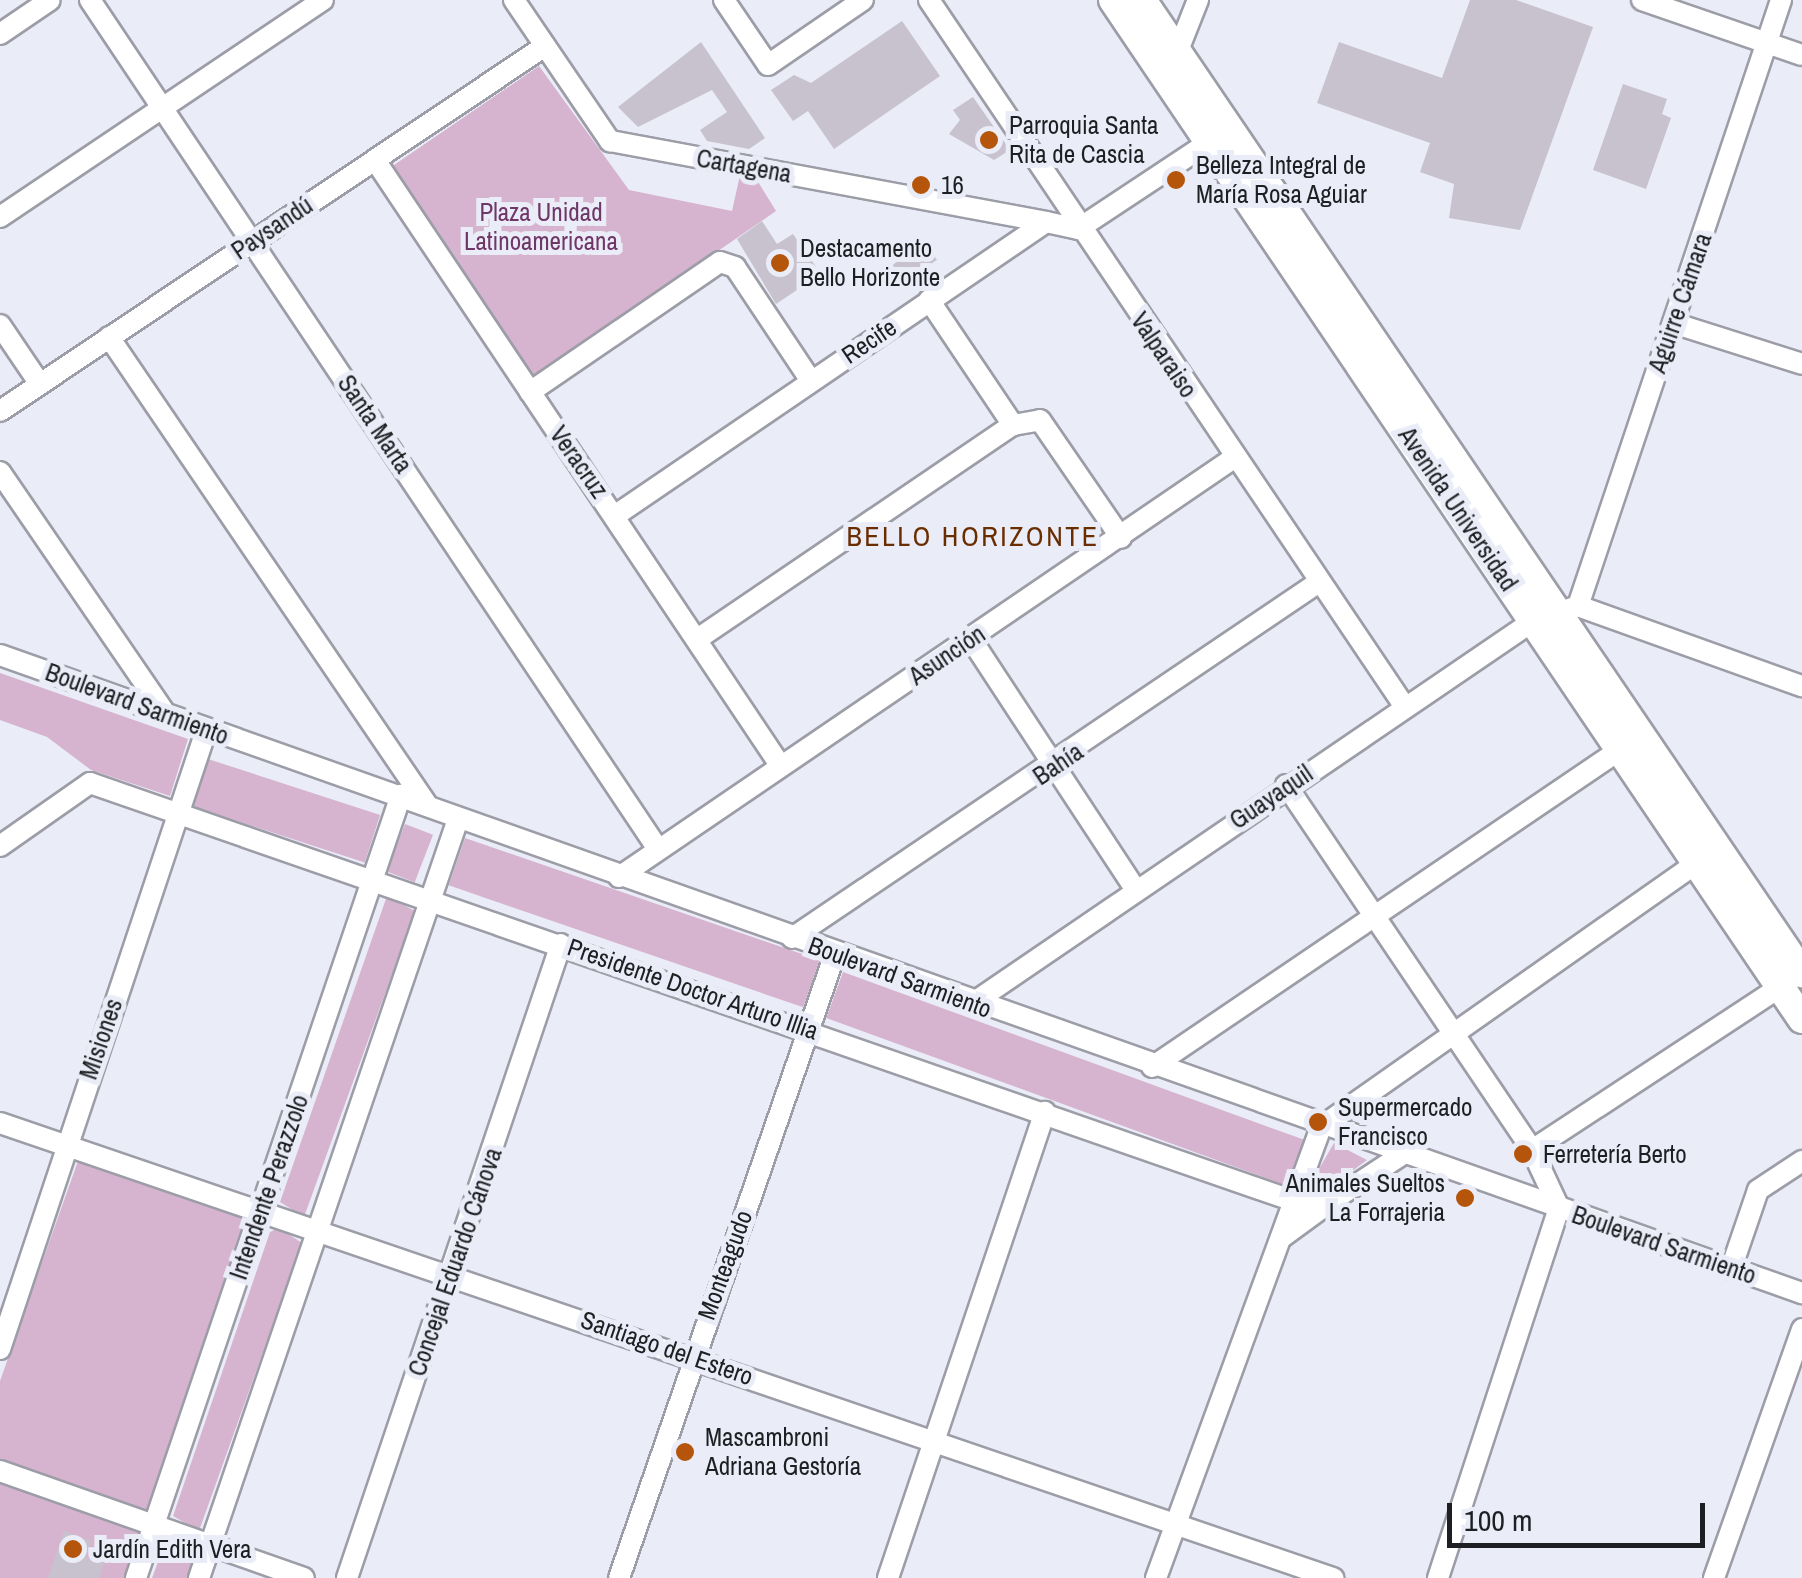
<!DOCTYPE html>
<html>
<head>
<meta charset="utf-8">
<style>
  body { margin:0 }
  #map { position:relative; width:1802px; height:1578px; overflow:hidden; background:#eaecf7; font-family:"Archivo Narrow",sans-serif }
  div>[style] { position:absolute }
  .green>* { inset:0; background:#d6b4cf; transform-origin:0 0 }
  .building>* { inset:0; background:#c7c2cd; transform-origin:0 0 }
  .roads { filter:drop-shadow(2px 0 #9c9da7) drop-shadow(-2px 0 #9c9da7) drop-shadow(0 2px #9c9da7) drop-shadow(0 -2px #9c9da7) }
  .minor>* { height:20px; margin:-10px; padding:0 10px; transform-origin:10px; border-radius:10px; background:#fff }
  .secondary>* { height:28px; margin:-14px; padding:0 14px; transform-origin:14px; border-radius:14px; background:#fff }
  .dots>* { width:28px; height:28px; translate:-50% -50%; box-sizing:border-box; border:5px solid #eaecf7; border-radius:50% }
  span { translate:-50% -50%; white-space:nowrap; text-align:center; line-height:1.15; -webkit-text-stroke:10px #eaecf7; paint-order:stroke }
  .poi-label { font-size:25px; color:#1e1f23 }
  .left { translate:0 -50%; text-align:left }
  .right { translate:-100% -50%; text-align:right }
  .street-label { font-size:25px; color:#1e1f23 }
  .park-label { font-size:25px; color:#6f3668 }
  .neighbourhood-label { font-size:28px; color:#692d00; letter-spacing:2.5px }
  .scale { position:absolute; left:1447px; top:1503px; width:258px; height:45px; box-sizing:border-box; border:5px solid #1e1f23; border-top:0; padding-left:12px; font-size:30px; line-height:35px; white-space:nowrap; color:#1e1f23; -webkit-text-stroke:8px #eaecf7; paint-order:stroke }
</style>
</head>
<body>
<div id="map">
  <div class="green">
    <div style="clip-path:polygon(539px 66px,629px 190px,732px 211px,740px 175px,755px 177px,776px 211px,534px 378px,391px 167px)"></div>
    <div style="clip-path:polygon(0 673px,188px 739px,170px 796px,91px 770px,47px 737px,0 720px)"></div>
    <div style="left:208px;top:759px;width:181px;height:50px;rotate:18deg"></div>
    <div style="left:405px;top:824px;width:30px;height:51px;rotate:21deg"></div>
    <div style="left:465px;top:838px;width:375px;height:50px;rotate:19deg"></div>
    <div style="clip-path:polygon(387px 896px,415px 911px,304px 1217px,280px 1202px)"></div>
    <div style="left:843px;top:972px;width:493px;height:49px;rotate:20deg"></div>
    <div style="clip-path:polygon(1334px 1143px,1367px 1160px,1325px 1191px,1312px 1181px)"></div>
    <div style="clip-path:polygon(78px 1161px,248px 1217px,148px 1511px,0 1461px,0 1381px)"></div>
    <div style="clip-path:polygon(279px 1228px,302px 1243px,199px 1531px,173px 1516px,270px 1232px)"></div>
    <div style="clip-path:polygon(0 1481px,139px 1529px,135px 1578px,0 1578px)"></div>
    <div style="clip-path:polygon(165px 1543px,194px 1552px,188px 1578px,152px 1578px)"></div>
  </div>
  <div class="building">
    <div style="clip-path:polygon(1470px 0,1516px 0,1593px 27px,1520px 230px,1449px 218px,1454px 184px,1420px 172px,1430px 143px,1317px 103px,1339px 42px,1442px 78px)"></div>
    <div style="clip-path:polygon(902px 21px,940px 76px,834px 149px,808px 111px,793px 121px,771px 90px,794px 75px,811px 83px)"></div>
    <div style="clip-path:polygon(701px 42px,765px 138px,749px 149px,707px 141px,700px 130px,727px 112px,712px 90px,638px 127px,618px 107px)"></div>
    <div style="clip-path:polygon(1623px 84px,1667px 99px,1662px 114px,1671px 118px,1646px 189px,1593px 170px)"></div>
    <div style="clip-path:polygon(973px 97px,1010px 150px,994px 160px,949px 134px,960px 120px,953px 110px)"></div>
    <div style="clip-path:polygon(762px 221px,777px 244px,793px 234px,821px 274px,776px 304px,737px 239px)"></div>
    <div style="left:924px;top:242px;width:22px;height:39px;rotate:54deg"></div>
    <div style="clip-path:polygon(64px 1531px,91px 1541px,86px 1557px,104px 1563px,99px 1578px,48px 1578px)"></div>
  </div>
  <div class="roads">
    <div class="minor">
      <div style="left:90px;top:0;width:1021px;rotate:56.22deg"></div>
      <div style="left:514px;top:0;width:171px;rotate:55.8deg"></div>
      <div style="left:610px;top:141px;width:443px;rotate:10.5deg"></div>
      <div style="left:724px;top:0;width:78px;rotate:55.9deg"></div>
      <div style="left:768px;top:65px;width:115px;rotate:-34.4deg"></div>
      <div style="left:929px;top:0;width:852px;rotate:56.05deg"></div>
      <div style="left:1642px;top:0;width:169px;rotate:19deg"></div>
      <div style="left:0;top:34px;width:60px;rotate:-34.2deg"></div>
      <div style="left:1173px;top:63px;width:68px;rotate:-68.4deg"></div>
      <div style="left:375px;top:160px;width:728px;rotate:56.2deg"></div>
      <div style="left:0;top:217px;width:389px;rotate:-33.9deg"></div>
      <div style="left:929px;top:300px;width:151px;rotate:56.1deg"></div>
      <div style="left:1013px;top:425px;width:27px;rotate:-10deg"></div>
      <div style="left:1040px;top:420px;width:143px;rotate:55.5deg"></div>
      <div style="left:1673px;top:323px;width:135px;rotate:17.6deg"></div>
      <div style="left:0;top:325px;width:71px;rotate:55.9deg"></div>
      <div style="left:109px;top:337px;width:567px;rotate:55.78deg"></div>
      <div style="left:530px;top:392px;width:230px;rotate:-34.4deg"></div>
      <div style="left:720px;top:262px;width:16px;rotate:18deg"></div>
      <div style="left:735px;top:267px;width:137px;rotate:56.3deg"></div>
      <div style="left:0;top:411px;width:656px;rotate:-33.81deg"></div>
      <div style="left:0;top:472px;width:288px;rotate:55.6deg"></div>
      <div style="left:616px;top:515px;width:520px;rotate:-34.27deg"></div>
      <div style="left:1046px;top:222px;width:33px;rotate:12deg"></div>
      <div style="left:1078px;top:229px;width:170px;rotate:-33.5deg"></div>
      <div style="left:1578px;top:606px;width:639px;rotate:-71.48deg"></div>
      <div style="left:1578px;top:606px;width:238px;rotate:19.7deg"></div>
      <div style="left:699px;top:638px;width:379px;rotate:-34.2deg"></div>
      <div style="left:971px;top:639px;width:300px;rotate:56.7deg"></div>
      <div style="left:0;top:655px;width:1912px;rotate:19.5deg"></div>
      <div style="left:1286px;top:785px;width:440px;rotate:56deg"></div>
      <div style="left:1532px;top:1150px;width:64px;rotate:65deg"></div>
      <div style="left:0;top:846px;width:110px;rotate:-35deg"></div>
      <div style="left:90px;top:783px;width:1274px;rotate:19.15deg"></div>
      <div style="left:1294px;top:1201px;width:36px;rotate:2deg"></div>
      <div style="left:1330px;top:1202px;width:84px;rotate:-33.3deg"></div>
      <div style="left:619px;top:877px;width:744px;rotate:-34.27deg"></div>
      <div style="left:792px;top:938px;width:636px;rotate:-34.04deg"></div>
      <div style="left:973px;top:1003px;width:678px;rotate:-34.3deg"></div>
      <div style="left:1533px;top:621px;width:47px;rotate:-18.4deg"></div>
      <div style="left:1152px;top:1067px;width:567px;rotate:-34.14deg"></div>
      <div style="left:0;top:1123px;width:1409px;rotate:18.85deg"></div>
      <div style="left:1532px;top:1150px;width:308px;rotate:-33.3deg"></div>
      <div style="left:1281px;top:1238px;width:61px;rotate:-36.3deg"></div>
      <div style="left:1731px;top:1269px;width:83px;rotate:-71.1deg"></div>
      <div style="left:1758px;top:1190px;width:53px;rotate:-33.4deg"></div>
      <div style="left:0;top:1349px;width:651px;rotate:-71.57deg"></div>
      <div style="left:0;top:1471px;width:322px;rotate:19.4deg"></div>
      <div style="left:136px;top:1578px;width:827px;rotate:-71.3deg"></div>
      <div style="left:199px;top:1578px;width:802px;rotate:-71.16deg"></div>
      <div style="left:347px;top:1578px;width:669px;rotate:-71.35deg"></div>
      <div style="left:619px;top:1578px;width:660px;rotate:-70.91deg"></div>
      <div style="left:888px;top:1578px;width:492px;rotate:-71.4deg"></div>
      <div style="left:1156px;top:1578px;width:480px;rotate:-69.9deg"></div>
      <div style="left:1321px;top:1127px;width:459px;rotate:-35.1deg"></div>
      <div style="left:1438px;top:1578px;width:389px;rotate:-71.9deg"></div>
      <div style="left:1714px;top:1578px;width:264px;rotate:-70.5deg"></div>
    </div>
    <div class="secondary">
      <div style="left:1113px;top:0;width:1230px;rotate:55.94deg"></div>
      <div style="left:1142px;top:0;width:1176px;rotate:55.85deg"></div>
    </div>
  </div>
  <div class="dots">
    <div style="left:989px;top:140px;background:#b4550b"></div>
    <div style="left:1176px;top:180px;background:#b4550b"></div>
    <div style="left:921px;top:185px;background:#b4550b"></div>
    <div style="left:780px;top:263px;background:#b4550b"></div>
    <div style="left:1318px;top:1122px;background:#b4550b"></div>
    <div style="left:1523px;top:1154px;background:#b4550b"></div>
    <div style="left:1465px;top:1198px;background:#b4550b"></div>
    <div style="left:685px;top:1452px;background:#b4550b"></div>
    <div style="left:73px;top:1549px;background:#b4550b"></div>
  </div>
  <div class="poi-label">
    <span class="left" style="left:1009px;top:140px">Parroquia Santa<br>Rita de Cascia</span>
    <span class="left" style="left:1196px;top:180px">Belleza Integral de<br>María Rosa Aguiar</span>
    <span class="left" style="left:941px;top:185px">16</span>
    <span class="left" style="left:800px;top:263px">Destacamento<br>Bello Horizonte</span>
    <span class="left" style="left:1338px;top:1122px">Supermercado<br>Francisco</span>
    <span class="left" style="left:1543px;top:1154px">Ferretería Berto</span>
    <span class="right" style="left:1445px;top:1198px">Animales Sueltos<br>La Forrajeria</span>
    <span class="left" style="left:705px;top:1452px">Mascambroni<br>Adriana Gestoría</span>
    <span class="left" style="left:93px;top:1549px">Jardín Edith Vera</span>
  </div>
  <div class="street-label">
    <span style="left:744px;top:166px;rotate:10deg">Cartagena</span>
    <span style="left:272px;top:228px;rotate:-34deg">Paysandú</span>
    <span style="left:1680px;top:303px;rotate:-71deg">Aguirre Cámara</span>
    <span style="left:869px;top:341px;rotate:-34deg">Recife</span>
    <span style="left:1164px;top:355px;rotate:56deg">Valparaiso</span>
    <span style="left:375px;top:424px;rotate:56deg">Santa Marta</span>
    <span style="left:579px;top:462px;rotate:55deg">Veracruz</span>
    <span style="left:1458px;top:509px;rotate:56deg">Avenida Universidad</span>
    <span style="left:947px;top:655px;rotate:-34deg">Asunción</span>
    <span style="left:137px;top:704px;rotate:20deg">Boulevard Sarmiento</span>
    <span style="left:1058px;top:764px;rotate:-34deg">Bahía</span>
    <span style="left:1271px;top:797px;rotate:-34deg">Guayaquil</span>
    <span style="left:900px;top:977px;rotate:20deg">Boulevard Sarmiento</span>
    <span style="left:693px;top:989px;rotate:19deg">Presidente Doctor Arturo Illia</span>
    <span style="left:101px;top:1039px;rotate:-71deg">Misiones</span>
    <span style="left:269px;top:1187px;rotate:-71deg">Intendente Perazzolo</span>
    <span style="left:1664px;top:1245px;rotate:19deg">Boulevard Sarmiento</span>
    <span style="left:455px;top:1262px;rotate:-71deg">Concejal Eduardo Cánova</span>
    <span style="left:725px;top:1265px;rotate:-70deg">Monteagudo</span>
    <span style="left:667px;top:1348px;rotate:19deg">Santiago del Estero</span>
  </div>
  <div class="park-label">
    <span style="left:541px;top:227px">Plaza Unidad<br>Latinoamericana</span>
  </div>
  <div class="neighbourhood-label">
    <span style="left:973px;top:536px">BELLO HORIZONTE</span>
  </div>
  <div class="scale">100 m</div>
</div>
</body>
</html>
